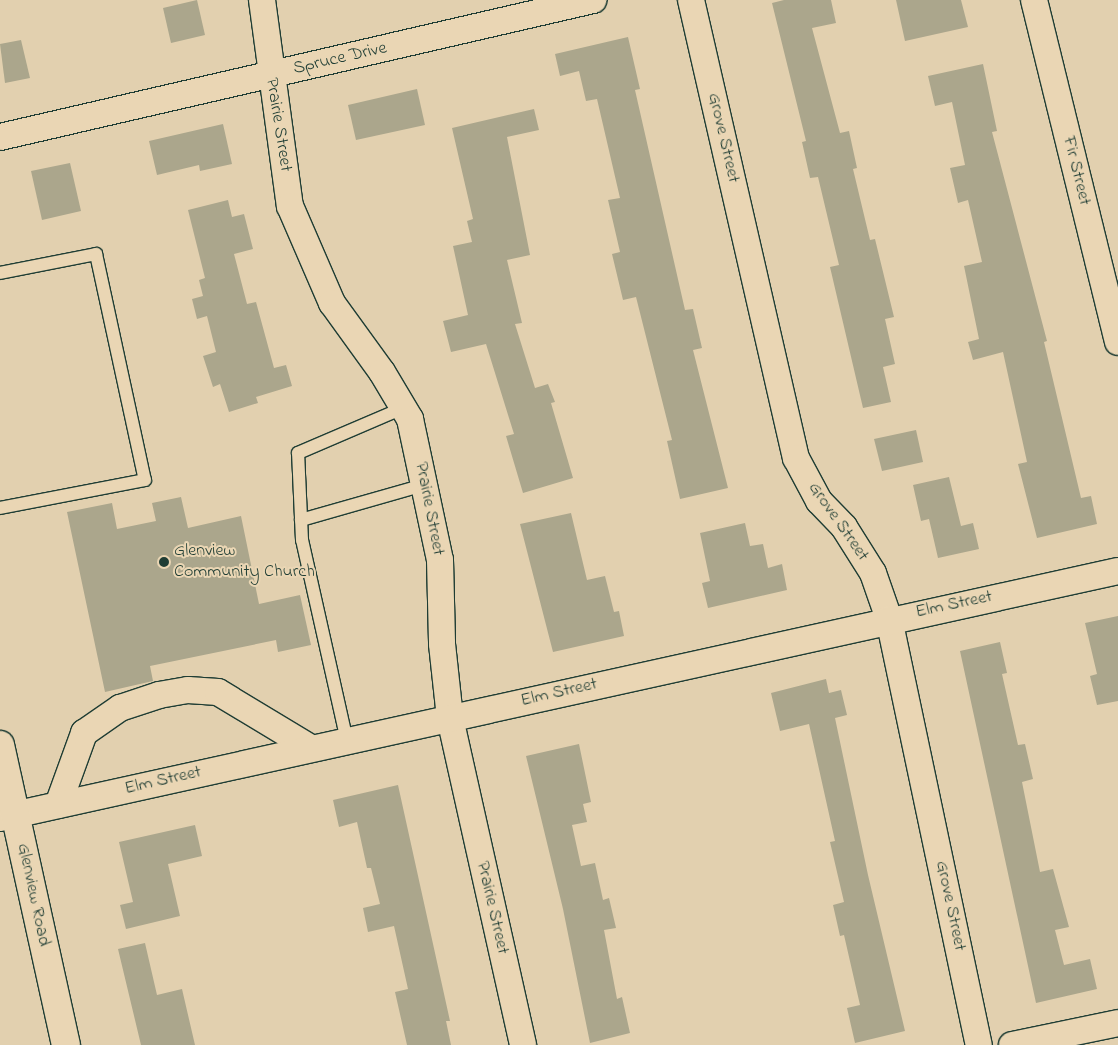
<!DOCTYPE html>
<style>
body{margin:0}
#map{position:relative;width:1118px;height:1045px;overflow:hidden;background:#e2d0af;font-family:"Indie Flower",sans-serif}
div>[style]{position:absolute}
.building>*{inset:0;background:#aba68c}
.roads{filter:drop-shadow(1px 0 #1f3d34) drop-shadow(-1px 0 #1f3d34) drop-shadow(0 1px #1f3d34) drop-shadow(0 -1px #1f3d34)}
.service>*{height:12px;margin:-6px;padding:0 6px;transform-origin:6px;border-radius:6px;background:#ead6b4}
.minor>*{height:26px;margin:-13px;padding:0 13px;transform-origin:13px;border-radius:13px;background:#ead6b4}
.secondary>*{height:28px;margin:-14px;padding:0 14px;transform-origin:14px;border-radius:14px;background:#ead6b4}
.dots>*{width:14px;height:14px;translate:-50% -50%;box-sizing:border-box;border:2px solid #ead6b4;border-radius:50%}
span{translate:-50% -50%;white-space:nowrap;text-align:center;line-height:1.15;-webkit-text-stroke:4px #ead6b4;paint-order:stroke}
.street-label{font-size:18px;color:#1f3d34}
.poi-label{font-size:18px;color:#1f3d34}
.left{translate:0 -50%;text-align:left}
</style>
<div id="map">
<div class="building">
<div style="clip-path:polygon(197px 0,205px 35px,171px 43px,163px 8px)"></div>
<div style="clip-path:polygon(784px 0,831px 0,836px 23px,812px 28px,840px 133px,849px 131px,857px 168px,853px 169px,870px 240px,875px 239px,894px 317px,885px 319px,895px 364px,883px 367px,891px 402px,863px 408px,830px 267px,839px 265px,818px 177px,810px 178px,802px 142px,806px 141px,772px 3px)"></div>
<div style="clip-path:polygon(896px 0,961px 0,968px 27px,905px 41px)"></div>
<div style="clip-path:polygon(628px 37px,640px 89px,635px 90px,685px 310px,693px 309px,702px 348px,693px 350px,728px 488px,680px 499px,667px 441px,672px 440px,636px 297px,623px 300px,612px 254px,620px 252px,608px 200px,620px 198px,597px 99px,586px 101px,579px 71px,560px 76px,555px 54px)"></div>
<div style="clip-path:polygon(21px 40px,30px 78px,5px 83px,0 44px)"></div>
<div style="clip-path:polygon(983px 64px,997px 131px,992px 132px,1047px 341px,1044px 342px,1081px 498px,1091px 496px,1097px 524px,1037px 538px,1018px 464px,1027px 462px,1003px 352px,973px 360px,968px 342px,979px 339px,964px 266px,982px 262px,968px 200px,958px 203px,950px 168px,965px 165px,952px 102px,935px 106px,928px 76px)"></div>
<div style="clip-path:polygon(417px 89px,425px 125px,356px 140px,348px 105px)"></div>
<div style="clip-path:polygon(534px 109px,539px 130px,507px 137px,530px 255px,507px 260px,522px 323px,515px 324px,535px 388px,548px 384px,555px 402px,551px 403px,573px 478px,523px 493px,506px 436px,514px 434px,486px 344px,451px 352px,443px 321px,468px 315px,453px 246px,472px 242px,467px 221px,473px 219px,452px 128px)"></div>
<div style="clip-path:polygon(223px 124px,232px 164px,200px 171px,199px 165px,157px 175px,149px 141px)"></div>
<div style="clip-path:polygon(70px 163px,81px 211px,42px 220px,31px 171px)"></div>
<div style="clip-path:polygon(228px 200px,232px 217px,244px 214px,253px 249px,234px 254px,247px 304px,256px 302px,274px 368px,286px 365px,292px 386px,256px 397px,258px 403px,229px 412px,220px 384px,213px 387px,203px 356px,216px 352px,207px 316px,197px 319px,192px 299px,203px 296px,199px 280px,205px 278px,188px 210px)"></div>
<div style="clip-path:polygon(916px 430px,923px 462px,882px 471px,874px 439px)"></div>
<div style="clip-path:polygon(949px 477px,961px 526px,973px 523px,979px 549px,938px 558px,929px 519px,921px 521px,913px 485px)"></div>
<div style="clip-path:polygon(181px 497px,188px 528px,241px 516px,259px 604px,300px 595px,311px 645px,278px 652px,276px 640px,150px 666px,153px 681px,105px 692px,67px 512px,112px 503px,117px 529px,156px 521px,152px 503px)"></div>
<div style="clip-path:polygon(571px 513px,587px 580px,605px 576px,614px 612px,619px 611px,624px 636px,553px 652px,520px 524px)"></div>
<div style="clip-path:polygon(745px 523px,750px 546px,763px 544px,768px 568px,782px 564px,787px 590px,708px 608px,702px 583px,710px 581px,700px 533px)"></div>
<div style="clip-path:polygon(1118px 616px,1118px 701px,1097px 705px,1090px 676px,1097px 674px,1085px 623px)"></div>
<div style="clip-path:polygon(1000px 642px,1007px 673px,1002px 674px,1018px 745px,1025px 744px,1033px 779px,1022px 782px,1040px 872px,1053px 869px,1069px 927px,1055px 930px,1064px 965px,1090px 959px,1097px 989px,1036px 1003px,960px 651px)"></div>
<div style="clip-path:polygon(826px 679px,829px 693px,841px 690px,847px 715px,835px 718px,868px 875px,905px 1031px,855px 1043px,847px 1008px,860px 1005px,844px 935px,840px 936px,833px 905px,844px 902px,830px 842px,835px 841px,809px 724px,780px 731px,771px 693px)"></div>
<div style="clip-path:polygon(579px 744px,591px 802px,583px 804px,587px 822px,572px 825px,581px 866px,595px 863px,603px 900px,609px 898px,616px 928px,604px 930px,617px 999px,622px 997px,630px 1033px,590px 1043px,563px 909px,526px 756px)"></div>
<div style="clip-path:polygon(398px 785px,450px 1021px,446px 1021px,451px 1045px,407px 1045px,395px 992px,408px 989px,394px 926px,368px 932px,363px 908px,380px 904px,371px 868px,367px 868px,357px 822px,339px 827px,333px 800px)"></div>
<div style="clip-path:polygon(195px 825px,202px 856px,168px 864px,180px 916px,126px 929px,120px 905px,133px 902px,119px 842px)"></div>
<div style="clip-path:polygon(145px 943px,157px 995px,182px 989px,195px 1045px,141px 1045px,118px 949px)"></div>
</div>
<div class="roads">
<div class="service">
<div style="left:0;top:273px;width:98px;rotate:-11.2deg"></div>
<div style="left:96px;top:254px;width:231px;rotate:77.8deg"></div>
<div style="left:145px;top:480px;width:148px;rotate:169.1deg"></div>
<div style="left:301px;top:520px;width:128px;rotate:-15.9deg"></div>
<div style="left:347px;top:741px;width:206px;rotate:-102.6deg"></div>
<div style="left:302px;top:540px;width:87px;rotate:-92.6deg"></div>
<div style="left:298px;top:453px;width:114px;rotate:-23.2deg"></div>
</div>
<div class="minor">
<div style="left:262px;top:0;width:208px;rotate:82.3deg"></div>
<div style="left:290px;top:206px;width:106px;rotate:66.6deg"></div>
<div style="left:332px;top:303px;width:85px;rotate:54.1deg"></div>
<div style="left:382px;top:372px;width:55px;rotate:59.2deg"></div>
<div style="left:410px;top:419px;width:144px;rotate:78deg"></div>
<div style="left:440px;top:560px;width:84px;rotate:88.6deg"></div>
<div style="left:442px;top:644px;width:74px;rotate:83.8deg"></div>
<div style="left:450px;top:718px;width:335px;rotate:77.4deg"></div>
<div style="left:691px;top:0;width:470px;rotate:77.1deg"></div>
<div style="left:796px;top:458px;width:49px;rotate:61.9deg"></div>
<div style="left:819px;top:501px;width:36px;rotate:46deg"></div>
<div style="left:844px;top:527px;width:54px;rotate:57.8deg"></div>
<div style="left:873px;top:573px;width:49px;rotate:70.8deg"></div>
<div style="left:889px;top:619px;width:435px;rotate:78.1deg"></div>
<div style="left:1034px;top:0;width:352px;rotate:76.2deg"></div>
<div style="left:0;top:137px;width:609px;rotate:-13.01deg"></div>
<div style="left:58px;top:805px;width:77px;rotate:-70.1deg"></div>
<div style="left:84px;top:733px;width:44px;rotate:-34.8deg"></div>
<div style="left:120px;top:708px;width:41px;rotate:-18.4deg"></div>
<div style="left:159px;top:695px;width:29px;rotate:-10deg"></div>
<div style="left:188px;top:690px;width:30px;rotate:4deg"></div>
<div style="left:218px;top:692px;width:109px;rotate:31.1deg"></div>
<div style="left:0;top:818px;width:1145px;rotate:-12.46deg"></div>
<div style="left:1012px;top:1045px;width:108px;rotate:-11.7deg"></div>
</div>
<div class="secondary">
<div style="left:0;top:745px;width:307px;rotate:77.6deg"></div>
</div>
</div>
<div class="dots">
<div style="left:164px;top:562px;background:#1f3d34"></div>
</div>
<div class="street-label">
<span style="left:340px;top:59px;rotate:-13deg">Spruce Drive</span>
<span style="left:278px;top:125px;rotate:81deg">Prairie Street</span>
<span style="left:723px;top:138px;rotate:77deg">Grove Street</span>
<span style="left:1076px;top:171px;rotate:76deg">Fir Street</span>
<span style="left:429px;top:509px;rotate:79deg">Prairie Street</span>
<span style="left:838px;top:522px;rotate:55deg">Grove Street</span>
<span style="left:954px;top:605px;rotate:-12deg">Elm Street</span>
<span style="left:559px;top:693px;rotate:-13deg">Elm Street</span>
<span style="left:163px;top:781px;rotate:-13deg">Elm Street</span>
<span style="left:33px;top:895px;rotate:78deg">Glenview Road</span>
<span style="left:950px;top:906px;rotate:78deg">Grove Street</span>
<span style="left:492px;top:908px;rotate:77deg">Prairie Street</span>
</div>
<div class="poi-label">
<span class="left" style="left:174px;top:562px">Glenview<br>Community Church</span>
</div>
</div>
